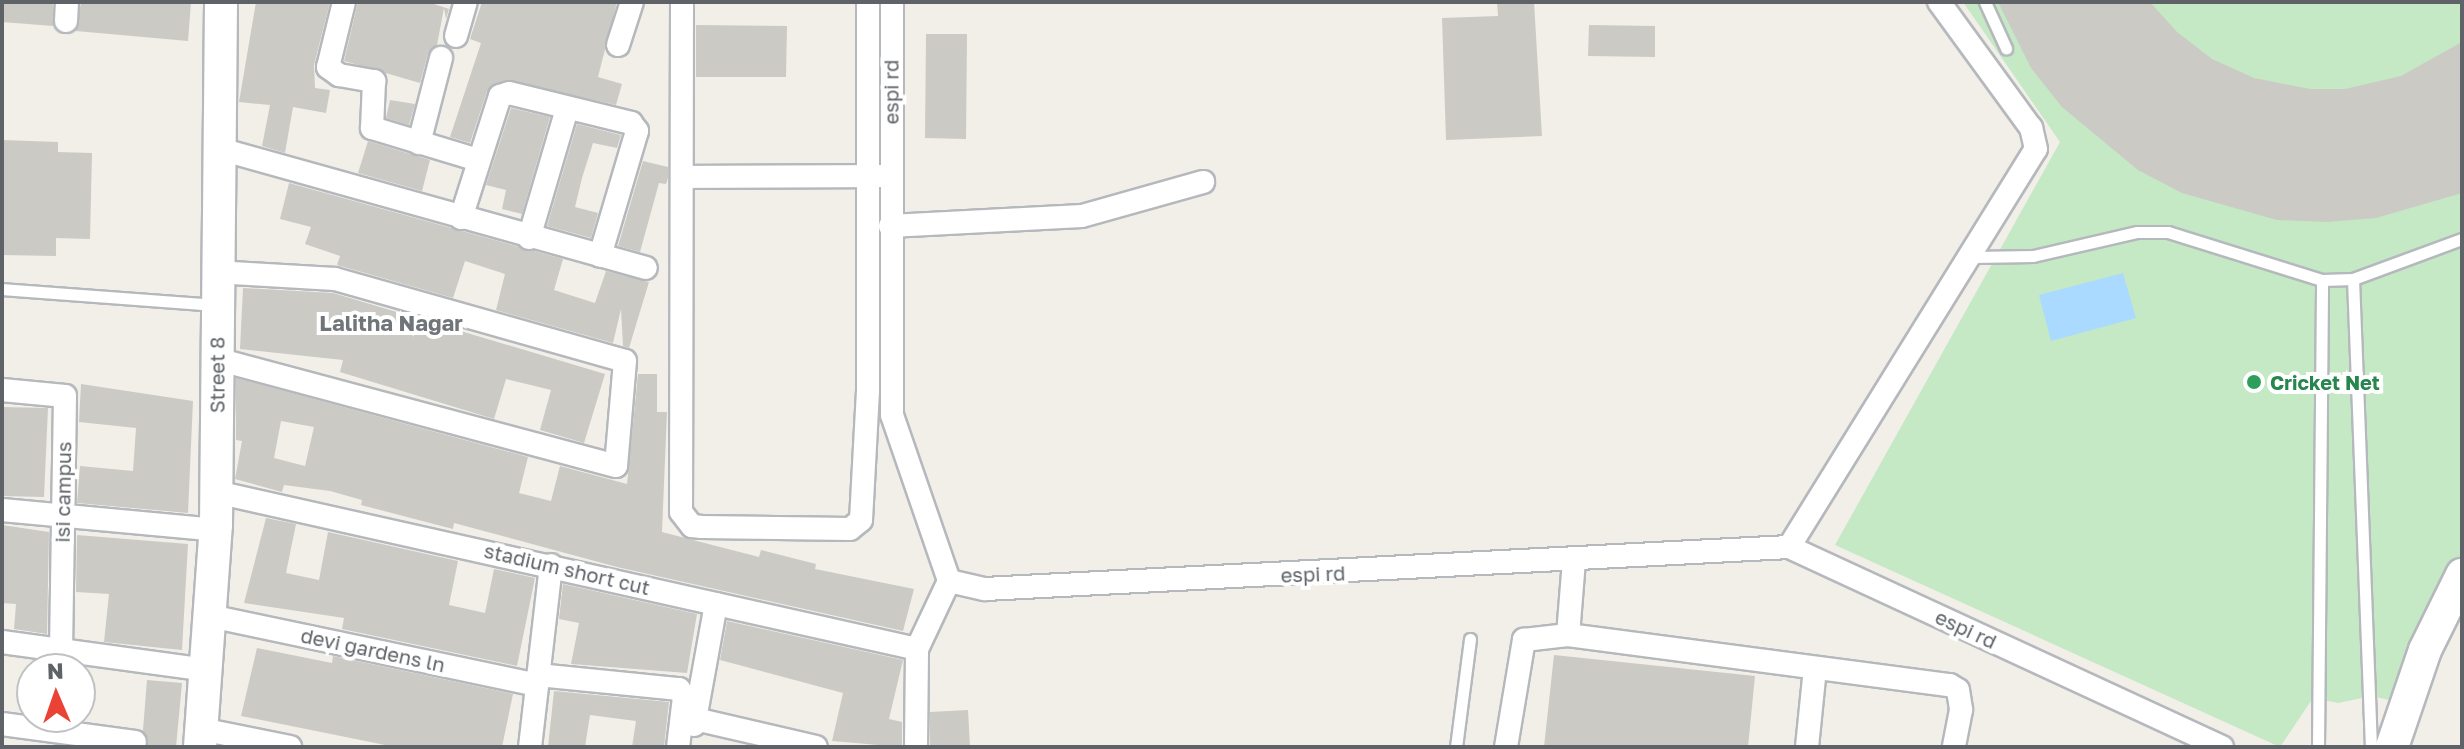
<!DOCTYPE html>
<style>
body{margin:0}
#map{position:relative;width:2464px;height:749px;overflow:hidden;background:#f1efe8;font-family:"Golos Text",sans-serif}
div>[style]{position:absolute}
.green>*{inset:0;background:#c5e8c5}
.water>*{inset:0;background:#aadaff}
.building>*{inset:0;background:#cccac5}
.roads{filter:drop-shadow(2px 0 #b5b8bc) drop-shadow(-2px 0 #b5b8bc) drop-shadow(0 2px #b5b8bc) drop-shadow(0 -2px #b5b8bc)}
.lane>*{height:11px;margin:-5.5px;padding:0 5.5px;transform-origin:5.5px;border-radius:5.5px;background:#fff}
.street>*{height:22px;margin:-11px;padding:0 11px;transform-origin:11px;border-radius:11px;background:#fff}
.secondary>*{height:32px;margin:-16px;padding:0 16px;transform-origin:16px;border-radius:16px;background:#fff}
.dots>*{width:22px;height:22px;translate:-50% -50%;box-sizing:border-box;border:4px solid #fff;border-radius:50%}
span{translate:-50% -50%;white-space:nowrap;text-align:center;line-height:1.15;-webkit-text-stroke:8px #fff;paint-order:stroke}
.street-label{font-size:20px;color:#5f6368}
.leisure-label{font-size:20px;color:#27864d;font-weight:700}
.left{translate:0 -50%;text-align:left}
.neighbourhood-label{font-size:22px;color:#70757a;font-weight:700}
.frame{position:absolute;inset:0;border:4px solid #5f6368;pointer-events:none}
.north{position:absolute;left:16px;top:653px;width:80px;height:80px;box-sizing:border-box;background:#fff;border:2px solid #bfc1c3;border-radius:50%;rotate:358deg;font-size:22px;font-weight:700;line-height:32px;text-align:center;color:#5f6368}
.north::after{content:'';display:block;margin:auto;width:28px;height:36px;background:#ea4335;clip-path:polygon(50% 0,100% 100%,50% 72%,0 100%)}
</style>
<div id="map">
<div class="green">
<div style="clip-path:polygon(1963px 2px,2462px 2px,2462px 578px,2402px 703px,2372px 696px,2338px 703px,2313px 698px,2280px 747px,1835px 545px,2060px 142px)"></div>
</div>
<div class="water">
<div style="clip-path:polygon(2123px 273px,2136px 318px,2051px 341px,2039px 295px)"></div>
</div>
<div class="building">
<div style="clip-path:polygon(2px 2px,53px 2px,53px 26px,2px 22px)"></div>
<div style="clip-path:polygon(81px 2px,191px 2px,188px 41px,76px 31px)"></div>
<div style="clip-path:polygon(256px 2px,330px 2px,314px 65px,315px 88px,330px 90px,326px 113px,293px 107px,285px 153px,262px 146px,270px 105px,239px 102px)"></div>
<div style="clip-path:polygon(358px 2px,428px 2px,449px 9px,446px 19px,444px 8px,437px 45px,428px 54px,420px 83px,344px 61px)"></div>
<div style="clip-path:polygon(482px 2px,617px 2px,598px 77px,622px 84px,616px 105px,505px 80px,487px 91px,470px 143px,450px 137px,481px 43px,470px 39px)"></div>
<div style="clip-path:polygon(1497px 2px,1534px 2px,1542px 136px,1446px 140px,1442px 18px,1498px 16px)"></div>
<div style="clip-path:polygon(1998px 2px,2150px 2px,2177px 32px,2212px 59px,2254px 78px,2310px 89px,2345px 89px,2401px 76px,2462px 42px,2462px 193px,2376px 218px,2327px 222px,2277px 220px,2182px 193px,2138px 170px,2062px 107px,2031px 68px)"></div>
<div style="clip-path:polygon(696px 25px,787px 26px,786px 77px,696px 77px)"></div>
<div style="clip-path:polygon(1589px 25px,1655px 26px,1655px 57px,1588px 56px)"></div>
<div style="clip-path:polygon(926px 34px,967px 34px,966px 139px,925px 138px)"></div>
<div style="clip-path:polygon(390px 100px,415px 104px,409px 125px,386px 118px)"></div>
<div style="clip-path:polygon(511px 108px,550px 117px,522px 214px,502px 209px,506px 190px,486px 185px)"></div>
<div style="clip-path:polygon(577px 124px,621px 135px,617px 148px,593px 143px,582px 178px,575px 207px,598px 213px,591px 238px,547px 226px)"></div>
<div style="clip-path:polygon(2px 140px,58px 142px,58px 152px,92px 153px,90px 239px,56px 238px,56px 256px,2px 255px)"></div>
<div style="clip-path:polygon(368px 141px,430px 160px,422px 191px,358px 173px)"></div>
<div style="clip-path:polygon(643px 161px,668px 167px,668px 178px,666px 184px,659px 183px,640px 252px,618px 246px)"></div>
<div style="clip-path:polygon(289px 183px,563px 259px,554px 290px,595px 303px,606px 271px,649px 282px,629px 348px,623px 346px,621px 309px,613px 343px,496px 310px,505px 274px,465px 261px,453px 298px,337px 265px,340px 256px,305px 244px,311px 227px,280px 219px)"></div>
<div style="clip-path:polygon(243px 288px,333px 293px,605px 374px,584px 443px,540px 430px,551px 390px,506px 379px,494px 419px,340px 372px,343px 360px,240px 349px)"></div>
<div style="clip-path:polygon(evenodd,638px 374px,657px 374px,657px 412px,667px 412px,662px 532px,759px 557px,761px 550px,816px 564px,815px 569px,914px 589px,903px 631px,617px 567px,454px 523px,453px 529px,361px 505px,362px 500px,330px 491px,284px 485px,282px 492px,235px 479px,242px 441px,236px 440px,236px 378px,528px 457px,519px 493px,551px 501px,560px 466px,627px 484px,638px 374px,281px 421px,314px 427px,305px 466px,274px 458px,281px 421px)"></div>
<div style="clip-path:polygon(81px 384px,193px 401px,188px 513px,77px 503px,80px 466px,133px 471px,136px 428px,79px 422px)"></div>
<div style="clip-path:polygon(3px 407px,48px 408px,44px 497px,2px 496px)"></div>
<div style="clip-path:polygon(266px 518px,296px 524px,286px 573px,319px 580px,328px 532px,458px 561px,449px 605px,485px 613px,494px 569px,535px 578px,517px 666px,342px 629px,344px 618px,244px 603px)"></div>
<div style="clip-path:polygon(2px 525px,49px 532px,47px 634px,14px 629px,16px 604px,2px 603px)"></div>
<div style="clip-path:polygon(77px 535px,188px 544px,182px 650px,104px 642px,109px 594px,76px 592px)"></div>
<div style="clip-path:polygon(563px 584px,697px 614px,687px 673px,571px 664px,579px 623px,559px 619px)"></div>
<div style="clip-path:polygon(727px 621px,903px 660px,889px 719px,902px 722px,902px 747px,832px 741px,843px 693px,720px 660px)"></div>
<div style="clip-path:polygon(257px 648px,332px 663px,333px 656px,513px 694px,502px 747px,395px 747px,241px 716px)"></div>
<div style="clip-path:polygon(1554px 655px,1755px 676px,1748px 747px,1544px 747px)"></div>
<div style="clip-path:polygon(147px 680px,182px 683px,176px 747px,148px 747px,143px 730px)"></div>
<div style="clip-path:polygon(554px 691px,669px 702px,664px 747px,632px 747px,636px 721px,590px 715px,585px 747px,548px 747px)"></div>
<div style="clip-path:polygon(968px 710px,970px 747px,930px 747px,930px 712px)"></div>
</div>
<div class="roads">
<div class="lane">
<div style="left:1985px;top:2px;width:51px;rotate:65.5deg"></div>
<div style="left:1973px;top:257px;width:60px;rotate:-1deg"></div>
<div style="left:2033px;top:256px;width:107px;rotate:-13deg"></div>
<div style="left:2137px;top:232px;width:31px"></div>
<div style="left:2168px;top:232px;width:161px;rotate:17.3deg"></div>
<div style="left:2322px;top:280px;width:31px;rotate:-2deg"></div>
<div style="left:2353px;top:279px;width:116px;rotate:-20.2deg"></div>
<div style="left:2353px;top:279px;width:468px;rotate:87.8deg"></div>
<div style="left:2px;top:289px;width:216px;rotate:4.3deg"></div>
<div style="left:1456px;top:747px;width:109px;rotate:-82.6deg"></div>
<div style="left:2318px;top:747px;width:467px;rotate:-89.5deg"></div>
</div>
<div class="street">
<div style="left:344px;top:2px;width:67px;rotate:103.8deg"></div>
<div style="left:328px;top:67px;width:14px;rotate:36deg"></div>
<div style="left:339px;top:75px;width:36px;rotate:10deg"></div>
<div style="left:374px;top:81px;width:47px;rotate:92.4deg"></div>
<div style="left:372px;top:128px;width:111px;rotate:16.8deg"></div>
<div style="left:682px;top:2px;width:510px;rotate:90.11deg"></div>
<div style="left:681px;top:512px;width:18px;rotate:52deg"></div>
<div style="left:692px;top:526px;width:10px;rotate:6deg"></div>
<div style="left:702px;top:527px;width:148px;rotate:0.8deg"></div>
<div style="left:850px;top:529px;width:14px;rotate:-39deg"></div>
<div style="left:861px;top:520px;width:129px;rotate:-86.9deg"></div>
<div style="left:868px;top:391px;width:389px;rotate:-90deg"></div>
<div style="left:892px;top:2px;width:413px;rotate:90deg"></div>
<div style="left:892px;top:415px;width:176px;rotate:71deg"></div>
<div style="left:949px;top:581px;width:37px;rotate:13deg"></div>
<div style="left:985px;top:589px;width:805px;rotate:-2.99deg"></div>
<div style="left:1789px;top:547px;width:477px;rotate:24.8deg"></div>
<div style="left:66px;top:21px;width:19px;rotate:-87deg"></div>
<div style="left:456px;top:36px;width:35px;rotate:-74deg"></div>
<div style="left:618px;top:45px;width:45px;rotate:-72deg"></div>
<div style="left:419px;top:143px;width:88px;rotate:-75.5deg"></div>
<div style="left:220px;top:149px;width:442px;rotate:15.6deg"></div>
<div style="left:682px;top:177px;width:200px;rotate:-0.3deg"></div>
<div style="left:461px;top:218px;width:128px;rotate:-72.3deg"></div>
<div style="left:500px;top:96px;width:9px;rotate:-18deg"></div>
<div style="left:509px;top:93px;width:126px;rotate:13.8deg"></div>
<div style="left:631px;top:123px;width:10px;rotate:53deg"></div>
<div style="left:637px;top:131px;width:130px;rotate:106.5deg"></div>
<div style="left:890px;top:226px;width:192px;rotate:-3deg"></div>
<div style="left:1082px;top:216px;width:126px;rotate:-15.7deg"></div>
<div style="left:529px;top:238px;width:134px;rotate:-73.6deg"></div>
<div style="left:215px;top:272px;width:120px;rotate:3.3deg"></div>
<div style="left:335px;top:279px;width:301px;rotate:15.8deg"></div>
<div style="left:625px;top:361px;width:105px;rotate:94.9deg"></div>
<div style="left:616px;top:466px;width:412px;rotate:-165deg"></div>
<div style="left:2px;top:390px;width:63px;rotate:5.4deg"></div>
<div style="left:65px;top:396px;width:254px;rotate:90.9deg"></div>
<div style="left:216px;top:492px;width:718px;rotate:12.62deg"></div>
<div style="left:2px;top:510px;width:215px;rotate:5.3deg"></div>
<div style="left:1789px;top:547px;width:468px;rotate:-58.2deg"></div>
<div style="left:2036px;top:149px;width:22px;rotate:-103deg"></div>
<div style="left:2031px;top:128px;width:156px;rotate:-126.1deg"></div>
<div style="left:210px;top:616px;width:334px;rotate:11.9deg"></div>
<div style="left:1568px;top:635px;width:75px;rotate:-85.4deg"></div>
<div style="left:2px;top:642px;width:206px;rotate:7.8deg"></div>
<div style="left:538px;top:675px;width:142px;rotate:5.7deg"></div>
<div style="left:679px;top:689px;width:9px;rotate:58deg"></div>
<div style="left:684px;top:697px;width:50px;rotate:96.8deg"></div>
<div style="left:695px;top:719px;width:124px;rotate:13deg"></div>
<div style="left:2px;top:724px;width:134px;rotate:7.7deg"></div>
<div style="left:694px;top:725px;width:123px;rotate:-79.7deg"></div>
<div style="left:201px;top:729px;width:91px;rotate:11.4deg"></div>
<div style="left:530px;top:747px;width:183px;rotate:-83.4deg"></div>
<div style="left:916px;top:747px;width:98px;rotate:-89.4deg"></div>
<div style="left:917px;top:649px;width:75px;rotate:-64.8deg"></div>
<div style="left:1506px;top:747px;width:109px;rotate:-80.5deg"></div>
<div style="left:1524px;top:640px;width:44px;rotate:-6.5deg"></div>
<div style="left:1568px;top:635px;width:385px;rotate:7.5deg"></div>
<div style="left:1950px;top:685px;width:9px;rotate:32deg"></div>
<div style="left:1958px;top:690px;width:20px;rotate:81deg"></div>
<div style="left:1961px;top:710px;width:38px;rotate:101deg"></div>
<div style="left:1807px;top:747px;width:79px;rotate:-84.2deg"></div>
</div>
<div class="secondary">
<div style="left:200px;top:747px;width:223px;rotate:-85.9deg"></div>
<div style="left:216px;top:525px;width:523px;rotate:-89.45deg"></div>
<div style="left:2392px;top:747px;width:102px;rotate:-71.2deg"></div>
<div style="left:2425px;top:650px;width:84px;rotate:-63.7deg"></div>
</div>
</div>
<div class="dots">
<div style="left:2254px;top:382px;background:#2e9e5b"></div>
</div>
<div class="street-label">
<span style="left:891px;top:92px;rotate:-90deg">espi rd</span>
<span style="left:217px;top:375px;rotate:-90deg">Street 8</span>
<span style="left:63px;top:492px;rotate:-89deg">isi campus</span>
<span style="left:567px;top:569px;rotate:13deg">stadium short cut</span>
<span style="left:1313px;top:574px;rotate:-2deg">espi rd</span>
<span style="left:1966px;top:629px;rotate:25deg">espi rd</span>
<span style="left:373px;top:650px;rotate:12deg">devi gardens ln</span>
</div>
<div class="leisure-label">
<span class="left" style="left:2270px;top:382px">Cricket Net</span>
</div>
<div class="neighbourhood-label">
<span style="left:391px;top:323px">Lalitha Nagar</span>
</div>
<div class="frame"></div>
<div class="north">N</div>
</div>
